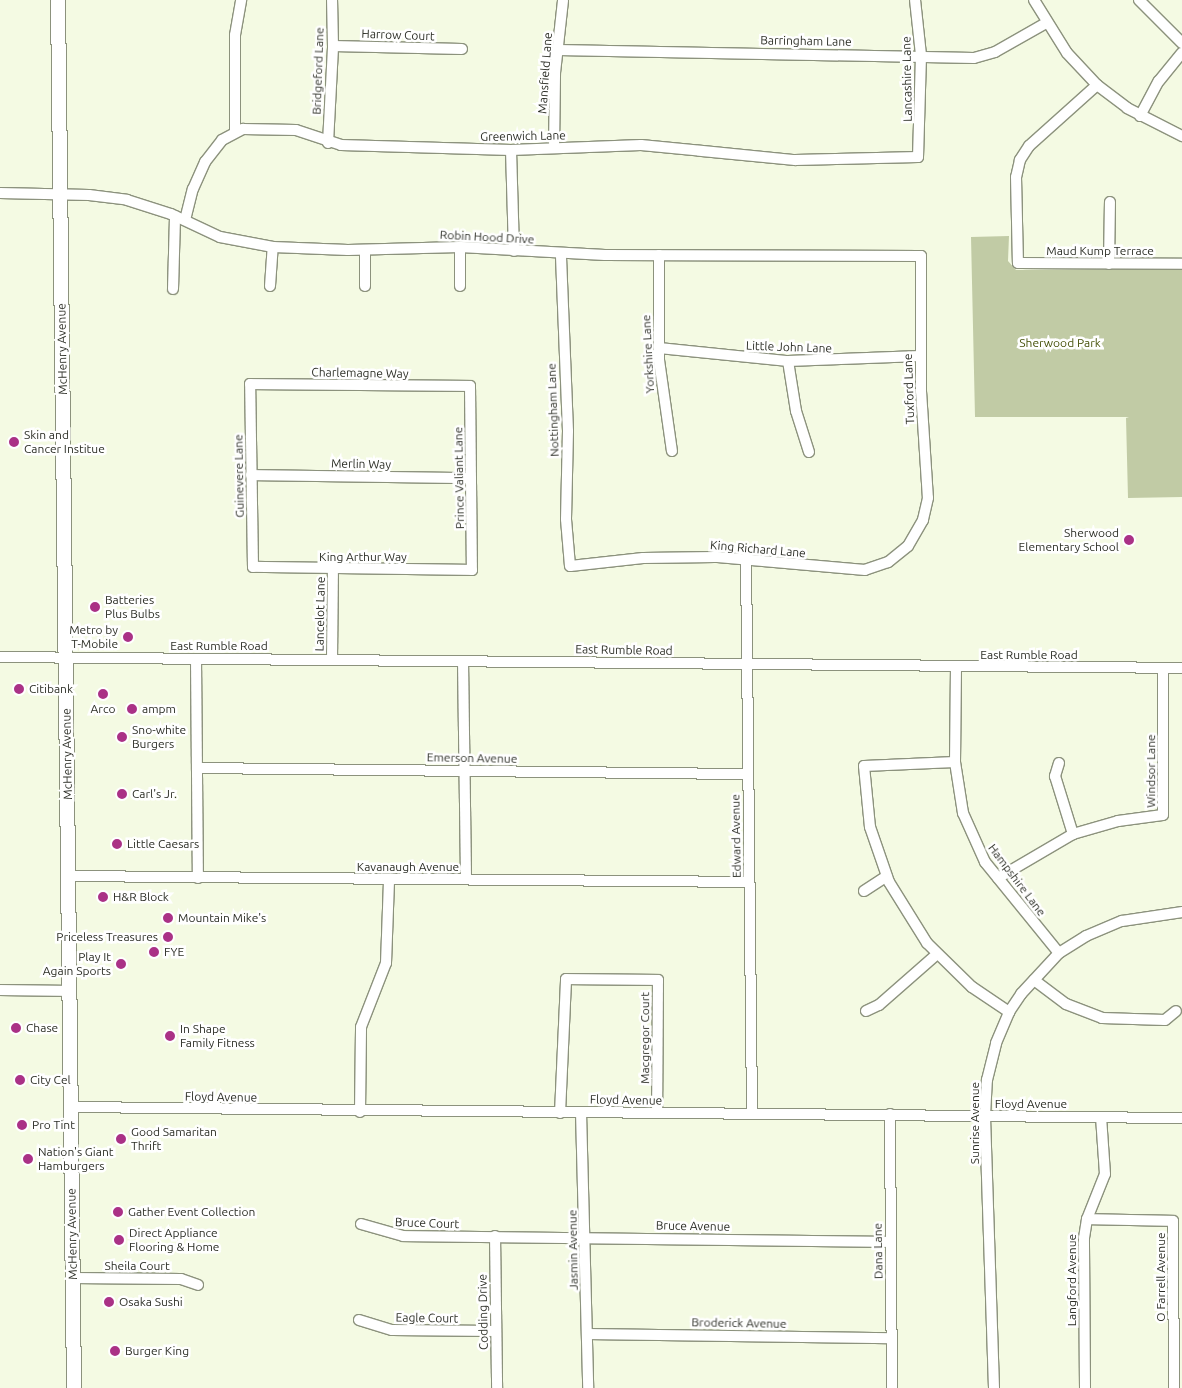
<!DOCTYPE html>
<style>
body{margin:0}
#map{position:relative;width:1182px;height:1388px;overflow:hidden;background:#f4fae3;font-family:Ubuntu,sans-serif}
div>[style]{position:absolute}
.green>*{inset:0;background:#c1cba5}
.roads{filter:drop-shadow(1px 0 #8c927d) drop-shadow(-1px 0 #8c927d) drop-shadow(0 1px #8c927d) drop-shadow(0 -1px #8c927d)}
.minor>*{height:10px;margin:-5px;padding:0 5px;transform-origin:5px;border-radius:5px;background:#fff}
.major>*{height:14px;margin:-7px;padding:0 7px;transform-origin:7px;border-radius:7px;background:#fff}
.dots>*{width:14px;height:14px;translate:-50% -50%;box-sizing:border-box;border:2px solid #fff;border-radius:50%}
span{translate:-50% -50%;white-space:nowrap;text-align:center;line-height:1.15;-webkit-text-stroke:5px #fff;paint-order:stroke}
.street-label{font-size:12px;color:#2d2f27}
.park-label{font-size:12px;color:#47520b}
.poi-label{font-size:12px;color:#2d2f27}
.left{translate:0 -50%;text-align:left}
.right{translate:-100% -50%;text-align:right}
</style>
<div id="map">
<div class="green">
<div style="clip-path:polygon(1009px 236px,1008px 261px,1016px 270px,1182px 269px,1182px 497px,1128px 498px,1126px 418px,1129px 417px,975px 417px,971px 237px)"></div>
</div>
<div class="roads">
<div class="minor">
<div style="left:1034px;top:0;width:62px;rotate:58.1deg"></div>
<div style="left:1067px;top:53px;width:44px;rotate:46.8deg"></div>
<div style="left:1097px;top:85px;width:38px;rotate:37deg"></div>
<div style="left:1127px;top:108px;width:62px;rotate:27deg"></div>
<div style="left:1139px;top:0;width:61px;rotate:45deg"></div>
<div style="left:333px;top:46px;width:129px;rotate:1.3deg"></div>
<div style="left:558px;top:50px;width:416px;rotate:1.1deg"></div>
<div style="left:974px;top:58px;width:22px;rotate:-16deg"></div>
<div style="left:995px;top:52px;width:59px;rotate:-29.6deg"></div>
<div style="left:1097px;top:85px;width:91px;rotate:138.1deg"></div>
<div style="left:1029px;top:146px;width:17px;rotate:123deg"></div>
<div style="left:1020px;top:160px;width:17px;rotate:103deg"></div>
<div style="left:1016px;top:177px;width:86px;rotate:88.7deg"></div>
<div style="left:1018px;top:263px;width:164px;rotate:0.3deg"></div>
<div style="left:1140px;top:116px;width:40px;rotate:-62deg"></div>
<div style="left:1159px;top:81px;width:36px;rotate:-51deg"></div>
<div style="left:235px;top:131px;width:96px;rotate:-90deg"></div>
<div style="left:235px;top:35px;width:36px;rotate:-80deg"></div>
<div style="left:328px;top:143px;width:97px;rotate:-87deg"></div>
<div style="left:333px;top:46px;width:46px;rotate:-91.2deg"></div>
<div style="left:554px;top:148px;width:75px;rotate:-89.2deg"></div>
<div style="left:555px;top:73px;width:73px;rotate:-83.7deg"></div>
<div style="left:511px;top:150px;width:101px;rotate:88.3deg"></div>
<div style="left:0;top:193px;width:89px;rotate:1.3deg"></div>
<div style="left:89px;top:195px;width:38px;rotate:7deg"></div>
<div style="left:127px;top:200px;width:46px;rotate:17.7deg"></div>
<div style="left:171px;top:214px;width:54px;rotate:25.1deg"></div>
<div style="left:220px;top:237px;width:54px;rotate:10.7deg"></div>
<div style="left:273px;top:247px;width:75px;rotate:2.3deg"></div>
<div style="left:348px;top:250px;width:112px;rotate:-1.5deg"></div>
<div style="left:460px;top:247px;width:145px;rotate:3.2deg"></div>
<div style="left:605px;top:255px;width:316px;rotate:0.2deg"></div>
<div style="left:921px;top:256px;width:135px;rotate:90deg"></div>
<div style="left:921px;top:391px;width:107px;rotate:86.3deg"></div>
<div style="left:928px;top:498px;width:23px;rotate:103deg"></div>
<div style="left:923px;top:520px;width:30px;rotate:120deg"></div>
<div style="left:908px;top:546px;width:26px;rotate:141deg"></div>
<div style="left:888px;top:562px;width:24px;rotate:161deg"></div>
<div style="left:865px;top:570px;width:151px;rotate:-175deg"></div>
<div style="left:715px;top:557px;width:72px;rotate:179.2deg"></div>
<div style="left:643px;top:558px;width:73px;rotate:173.7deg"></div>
<div style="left:570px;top:566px;width:47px;rotate:-94.9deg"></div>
<div style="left:566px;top:519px;width:88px;rotate:-88.7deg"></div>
<div style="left:568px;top:431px;width:178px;rotate:-92.3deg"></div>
<div style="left:185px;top:220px;width:32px;rotate:-76deg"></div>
<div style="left:193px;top:189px;width:30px;rotate:-66deg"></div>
<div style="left:205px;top:162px;width:28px;rotate:-52deg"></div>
<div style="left:222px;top:140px;width:24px;rotate:-28deg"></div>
<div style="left:243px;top:129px;width:53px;rotate:1.1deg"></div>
<div style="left:296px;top:130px;width:47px;rotate:18.4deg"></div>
<div style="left:341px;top:145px;width:170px;rotate:1.7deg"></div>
<div style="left:511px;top:150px;width:130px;rotate:-2.2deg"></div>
<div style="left:641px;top:145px;width:155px;rotate:5.6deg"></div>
<div style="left:795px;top:160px;width:123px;rotate:-1.4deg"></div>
<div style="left:918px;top:157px;width:102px;rotate:-88.3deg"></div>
<div style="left:921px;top:55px;width:55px;rotate:-96.2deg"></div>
<div style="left:460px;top:247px;width:39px;rotate:90deg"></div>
<div style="left:365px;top:250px;width:36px;rotate:90deg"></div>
<div style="left:659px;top:255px;width:105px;rotate:90deg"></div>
<div style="left:659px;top:360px;width:92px;rotate:81.9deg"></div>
<div style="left:1109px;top:264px;width:62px;rotate:-89.1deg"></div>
<div style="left:270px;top:286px;width:39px;rotate:-86deg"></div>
<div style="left:173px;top:289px;width:73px;rotate:-88.4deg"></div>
<div style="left:659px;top:348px;width:130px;rotate:5.8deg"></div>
<div style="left:788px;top:361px;width:132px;rotate:-2.2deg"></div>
<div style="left:788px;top:361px;width:51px;rotate:80.9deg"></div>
<div style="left:796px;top:411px;width:43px;rotate:72.4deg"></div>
<div style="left:250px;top:384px;width:220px;rotate:0.5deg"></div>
<div style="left:470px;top:386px;width:184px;rotate:89.4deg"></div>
<div style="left:472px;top:570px;width:219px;rotate:-179.2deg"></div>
<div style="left:253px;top:567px;width:183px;rotate:-90.9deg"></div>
<div style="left:251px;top:475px;width:220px;rotate:0.8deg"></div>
<div style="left:746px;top:558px;width:555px;rotate:89.38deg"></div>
<div style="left:0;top:657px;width:1182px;rotate:0.53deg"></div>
<div style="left:196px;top:659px;width:219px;rotate:89.5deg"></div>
<div style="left:332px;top:659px;width:90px;rotate:-89.4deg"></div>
<div style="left:463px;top:661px;width:218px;rotate:89.2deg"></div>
<div style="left:956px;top:667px;width:95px;rotate:90.6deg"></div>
<div style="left:955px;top:762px;width:52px;rotate:81.1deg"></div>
<div style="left:963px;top:813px;width:54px;rotate:65.8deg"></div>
<div style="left:985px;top:862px;width:117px;rotate:50.9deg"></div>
<div style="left:955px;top:762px;width:91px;rotate:177.5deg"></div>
<div style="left:864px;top:766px;width:61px;rotate:84.4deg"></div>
<div style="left:870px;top:827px;width:58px;rotate:70.9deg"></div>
<div style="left:889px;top:882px;width:72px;rotate:58.1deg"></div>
<div style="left:927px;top:943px;width:63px;rotate:44.4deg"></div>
<div style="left:972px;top:987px;width:45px;rotate:34deg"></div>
<div style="left:1059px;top:763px;width:14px;rotate:107deg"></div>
<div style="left:1055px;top:776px;width:61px;rotate:72.8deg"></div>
<div style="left:197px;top:768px;width:550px;rotate:0.63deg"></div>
<div style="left:67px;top:876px;width:682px;rotate:0.5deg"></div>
<div style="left:998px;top:878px;width:87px;rotate:-30.4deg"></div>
<div style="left:1073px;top:834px;width:47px;rotate:-16.1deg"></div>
<div style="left:1118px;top:821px;width:45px;rotate:-7.6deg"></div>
<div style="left:1163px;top:815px;width:147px;rotate:-90deg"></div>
<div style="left:864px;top:891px;width:27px;rotate:-33deg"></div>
<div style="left:1034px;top:980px;width:40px;rotate:37deg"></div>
<div style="left:1066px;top:1004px;width:39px;rotate:21deg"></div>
<div style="left:1102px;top:1018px;width:63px;rotate:1.8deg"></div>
<div style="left:1165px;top:1020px;width:14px;rotate:-39deg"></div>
<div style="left:0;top:990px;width:69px;rotate:0.8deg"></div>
<div style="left:866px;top:1011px;width:14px;rotate:-25deg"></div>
<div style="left:879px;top:1005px;width:77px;rotate:-41.3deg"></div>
<div style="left:70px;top:1107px;width:1112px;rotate:0.57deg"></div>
<div style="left:360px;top:1112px;width:85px;rotate:-89.3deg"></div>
<div style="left:361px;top:1027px;width:69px;rotate:-68.7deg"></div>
<div style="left:386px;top:963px;width:83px;rotate:-87.9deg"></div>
<div style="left:581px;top:1112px;width:276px;rotate:88.5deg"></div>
<div style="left:560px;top:1113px;width:134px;rotate:-87.4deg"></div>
<div style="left:566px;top:979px;width:92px;rotate:0.6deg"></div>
<div style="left:658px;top:980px;width:133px;rotate:90.4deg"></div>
<div style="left:890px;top:1114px;width:274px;rotate:89.6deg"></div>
<div style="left:1087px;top:1219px;width:86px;rotate:1.3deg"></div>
<div style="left:1173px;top:1221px;width:167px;rotate:89.7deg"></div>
<div style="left:361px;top:1224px;width:44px;rotate:15.9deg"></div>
<div style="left:403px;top:1236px;width:487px;rotate:0.7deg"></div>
<div style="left:495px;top:1236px;width:152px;rotate:89.2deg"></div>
<div style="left:73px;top:1278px;width:108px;rotate:0.5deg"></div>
<div style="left:181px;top:1279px;width:18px;rotate:19deg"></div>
<div style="left:359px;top:1320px;width:34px;rotate:17deg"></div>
<div style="left:392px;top:1330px;width:104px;rotate:0.6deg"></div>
<div style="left:587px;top:1334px;width:305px;rotate:0.8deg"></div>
<div style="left:994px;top:1388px;width:272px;rotate:-91.9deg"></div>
<div style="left:985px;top:1116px;width:36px;rotate:-87deg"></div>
<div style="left:987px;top:1080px;width:38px;rotate:-76deg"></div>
<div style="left:996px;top:1043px;width:34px;rotate:-67deg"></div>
<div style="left:1009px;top:1012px;width:22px;rotate:-56deg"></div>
<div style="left:1021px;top:994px;width:56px;rotate:-47.2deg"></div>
<div style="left:1059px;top:953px;width:32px;rotate:-32deg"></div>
<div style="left:1086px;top:936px;width:39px;rotate:-23deg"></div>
<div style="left:1122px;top:921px;width:61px;rotate:-8.5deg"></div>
<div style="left:1085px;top:1388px;width:150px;rotate:-90.4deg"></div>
<div style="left:1084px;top:1238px;width:19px;rotate:-81deg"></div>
<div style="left:1087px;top:1219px;width:48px;rotate:-68.2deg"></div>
<div style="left:1105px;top:1174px;width:57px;rotate:-94deg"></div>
</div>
<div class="major">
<div style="left:58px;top:0;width:1388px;rotate:89.34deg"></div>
</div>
</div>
<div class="dots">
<div style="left:14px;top:442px;background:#aa3186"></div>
<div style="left:1129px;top:540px;background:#aa3186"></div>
<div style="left:95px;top:607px;background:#aa3186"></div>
<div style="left:128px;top:637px;background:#aa3186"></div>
<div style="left:19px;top:689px;background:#aa3186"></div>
<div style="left:103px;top:694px;background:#aa3186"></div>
<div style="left:132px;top:709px;background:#aa3186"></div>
<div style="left:122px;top:737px;background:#aa3186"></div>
<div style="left:122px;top:794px;background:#aa3186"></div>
<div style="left:117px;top:844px;background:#aa3186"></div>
<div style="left:103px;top:897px;background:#aa3186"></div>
<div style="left:168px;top:918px;background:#aa3186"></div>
<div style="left:168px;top:937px;background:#aa3186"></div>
<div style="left:154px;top:952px;background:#aa3186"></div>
<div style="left:121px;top:964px;background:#aa3186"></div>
<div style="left:16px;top:1028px;background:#aa3186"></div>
<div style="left:170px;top:1036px;background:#aa3186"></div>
<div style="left:20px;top:1080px;background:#aa3186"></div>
<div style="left:22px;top:1125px;background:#aa3186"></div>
<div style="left:121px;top:1139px;background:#aa3186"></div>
<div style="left:28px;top:1159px;background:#aa3186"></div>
<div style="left:118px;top:1212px;background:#aa3186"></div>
<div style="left:119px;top:1240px;background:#aa3186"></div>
<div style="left:109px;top:1302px;background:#aa3186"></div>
<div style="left:115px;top:1351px;background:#aa3186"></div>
</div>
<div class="street-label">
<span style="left:398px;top:35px;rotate:2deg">Harrow Court</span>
<span style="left:806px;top:41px;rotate:1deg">Barringham Lane</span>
<span style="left:318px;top:71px;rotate:-88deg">Bridgeford Lane</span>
<span style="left:545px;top:73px;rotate:-86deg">Mansfield Lane</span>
<span style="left:907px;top:79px;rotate:-91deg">Lancashire Lane</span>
<span style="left:523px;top:136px;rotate:-1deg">Greenwich Lane</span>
<span style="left:487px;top:237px;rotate:3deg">Robin Hood Drive</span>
<span style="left:1100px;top:251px">Maud Kump Terrace</span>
<span style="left:789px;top:347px;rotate:2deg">Little John Lane</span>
<span style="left:62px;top:349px;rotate:-91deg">McHenry Avenue</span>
<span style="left:648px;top:354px;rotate:-93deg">Yorkshire Lane</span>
<span style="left:360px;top:373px;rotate:1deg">Charlemagne Way</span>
<span style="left:909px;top:389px;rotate:-92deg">Tuxford Lane</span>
<span style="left:553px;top:410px;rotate:-92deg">Nottingham Lane</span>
<span style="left:361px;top:464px;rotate:1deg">Merlin Way</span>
<span style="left:239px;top:476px;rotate:-91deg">Guinevere Lane</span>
<span style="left:459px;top:478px;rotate:-91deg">Prince Valiant Lane</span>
<span style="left:758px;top:549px;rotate:5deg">King Richard Lane</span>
<span style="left:363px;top:557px">King Arthur Way</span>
<span style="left:320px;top:614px;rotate:-89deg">Lancelot Lane</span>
<span style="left:219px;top:646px">East Rumble Road</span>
<span style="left:624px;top:650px;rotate:1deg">East Rumble Road</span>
<span style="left:1029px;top:655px">East Rumble Road</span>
<span style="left:67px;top:754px;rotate:-91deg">McHenry Avenue</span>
<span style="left:472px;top:758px;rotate:1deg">Emerson Avenue</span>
<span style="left:1151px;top:771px;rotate:-90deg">Windsor Lane</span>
<span style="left:736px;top:836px;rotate:-91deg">Edward Avenue</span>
<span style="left:408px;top:867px">Kavanaugh Avenue</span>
<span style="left:1017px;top:880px;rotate:53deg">Hampshire Lane</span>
<span style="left:645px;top:1038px;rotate:-90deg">Macgregor Court</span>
<span style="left:221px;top:1097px;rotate:1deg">Floyd Avenue</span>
<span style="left:626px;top:1100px;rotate:1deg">Floyd Avenue</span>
<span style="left:1031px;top:1104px">Floyd Avenue</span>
<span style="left:975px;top:1123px;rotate:-90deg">Sunrise Avenue</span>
<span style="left:427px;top:1223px;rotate:2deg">Bruce Court</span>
<span style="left:693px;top:1226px;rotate:1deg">Bruce Avenue</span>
<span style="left:72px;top:1234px;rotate:-91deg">McHenry Avenue</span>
<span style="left:573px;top:1250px;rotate:-91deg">Jasmin Avenue</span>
<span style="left:878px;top:1251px;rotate:-91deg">Dana Lane</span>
<span style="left:137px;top:1266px">Sheila Court</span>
<span style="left:1161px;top:1277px;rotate:-90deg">O Farrell Avenue</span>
<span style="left:1072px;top:1280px;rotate:-90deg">Langford Avenue</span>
<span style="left:483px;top:1312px;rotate:-91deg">Codding Drive</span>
<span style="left:427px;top:1318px;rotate:1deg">Eagle Court</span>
<span style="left:739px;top:1323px;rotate:1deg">Broderick Avenue</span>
</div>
<div class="park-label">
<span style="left:1060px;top:343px">Sherwood Park</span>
</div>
<div class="poi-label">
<span class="left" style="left:24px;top:442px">Skin and<br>Cancer Institue</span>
<span class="right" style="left:1119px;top:540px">Sherwood<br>Elementary School</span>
<span class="left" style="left:105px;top:607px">Batteries<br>Plus Bulbs</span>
<span class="right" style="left:118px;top:637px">Metro by<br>T-Mobile</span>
<span class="left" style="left:29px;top:689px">Citibank</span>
<span style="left:103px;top:709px">Arco</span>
<span class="left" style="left:142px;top:709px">ampm</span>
<span class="left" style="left:132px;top:737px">Sno-white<br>Burgers</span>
<span class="left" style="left:132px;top:794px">Carl's Jr.</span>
<span class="left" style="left:127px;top:844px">Little Caesars</span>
<span class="left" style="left:113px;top:897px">H&amp;R Block</span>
<span class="left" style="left:178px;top:918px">Mountain Mike's</span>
<span class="right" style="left:158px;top:937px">Priceless Treasures</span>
<span class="left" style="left:164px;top:952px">FYE</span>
<span class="right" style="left:111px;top:964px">Play It<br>Again Sports</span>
<span class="left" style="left:26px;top:1028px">Chase</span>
<span class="left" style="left:180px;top:1036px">In Shape<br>Family Fitness</span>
<span class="left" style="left:30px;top:1080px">City Cel</span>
<span class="left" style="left:32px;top:1125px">Pro Tint</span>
<span class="left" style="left:131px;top:1139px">Good Samaritan<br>Thrift</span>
<span class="left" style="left:38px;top:1159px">Nation's Giant<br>Hamburgers</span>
<span class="left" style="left:128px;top:1212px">Gather Event Collection</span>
<span class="left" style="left:129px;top:1240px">Direct Appliance<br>Flooring &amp; Home</span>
<span class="left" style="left:119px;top:1302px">Osaka Sushi</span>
<span class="left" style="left:125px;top:1351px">Burger King</span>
</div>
</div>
